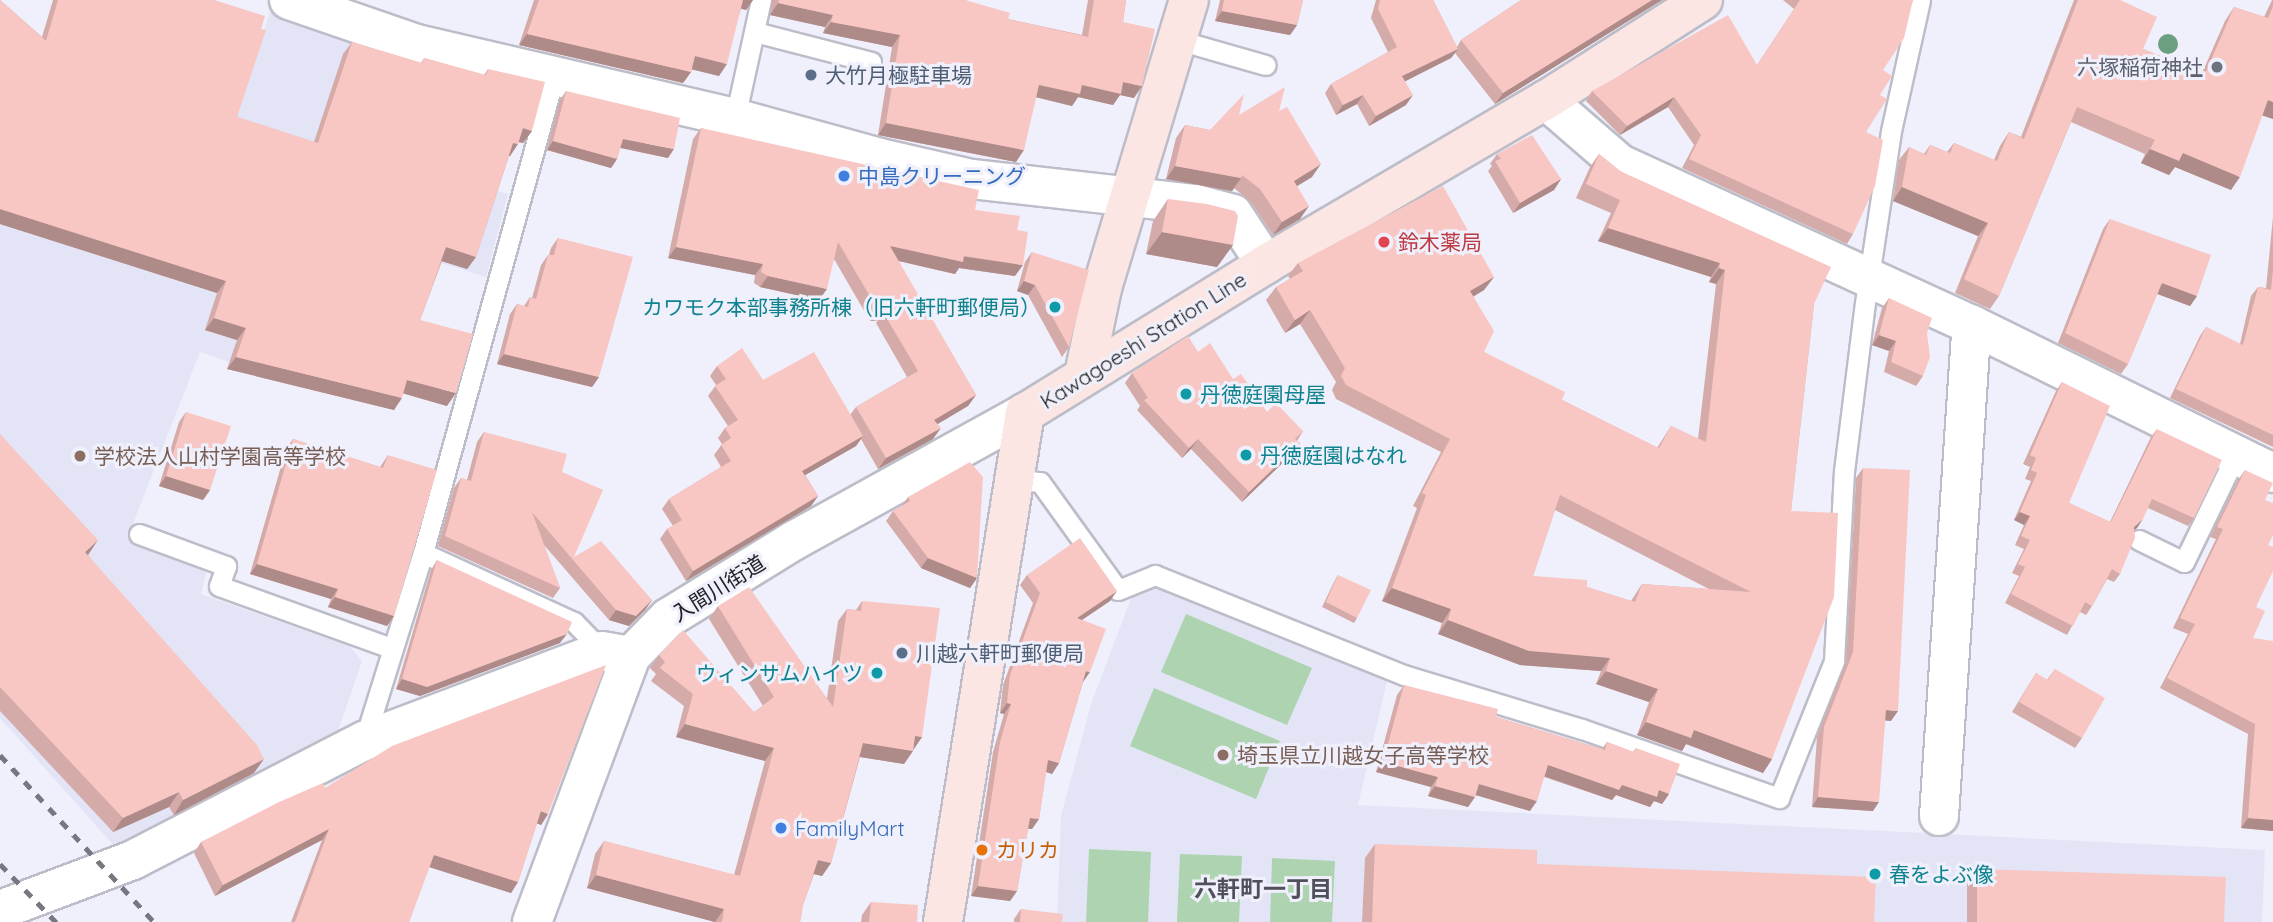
<!DOCTYPE html>
<meta charset="utf-8">
<style>
body{margin:0}
#map{position:relative;width:2273px;height:922px;overflow:hidden;background:#eff0fb;font-family:Quicksand,"Noto Sans JP",sans-serif}
div>[style]{position:absolute}
.built>*{inset:0;background:#e3e5f7}
.green>*{inset:0;background:#add3b0}
.roads{filter:drop-shadow(2px 0 #bcbdc8) drop-shadow(-2px 0 #bcbdc8) drop-shadow(0 2px #bcbdc8) drop-shadow(0 -2px #bcbdc8)}
.lane>*{height:19px;margin:-9.5px;padding:0 9.5px;transform-origin:9.5px;border-radius:9.5px;background:#fff}
.street>*{height:38px;margin:-19px;padding:0 19px;transform-origin:19px;border-radius:19px;background:#fff}
.secondary>*{height:38px;margin:-19px;padding:0 19px;transform-origin:19px;border-radius:19px;background:#fbe6e3}
.rail>*{height:5px;margin-top:-2.5px;transform-origin:0;background:repeating-linear-gradient(90deg,#77787f 0 9px,transparent 0 18px)}
.trees>*{width:20px;height:20px;margin:-10px;border-radius:50%;background:#6c9e80}
.wall>*{inset:0;background:#d5aba9}
.shaded-wall>*{inset:0;background:#ae8b89}
.building>*{inset:0;background:#f8c7c4}
.dots>*{width:19px;height:19px;translate:-50% -50%;box-sizing:border-box;border:4px solid #eff0fb;border-radius:50%}
span{translate:-50% -50%;white-space:nowrap;text-align:center;line-height:1.15;-webkit-text-stroke:6px #eff0fb;paint-order:stroke}
.worship-label{font-size:21px;color:#5b616d}
.right{translate:-100% -50%;text-align:right}
.service-label{font-size:21px;color:#4e5e75}
.left{translate:0 -50%;text-align:left}
.shop-label{font-size:21px;color:#366cbe}
.health-label{font-size:21px;color:#be3a42}
.culture-label{font-size:21px;color:#0d838f}
.street-label{font-size:21px;color:#222226}
.education-label{font-size:21px;color:#785e54}
.food-label{font-size:21px;color:#c56008}
.neighbourhood-label{font-size:23px;color:#4f5059;font-weight:700}
</style>
<div id="map">
<div class="built">
<div style="clip-path:polygon(272px 6px,415px 49px,389px 160px,508px 194px,486px 277px,361px 238px,249px 369px,200px 352px,127px 539px,207px 569px,201px 594px,351px 647px,362px 661px,336px 737px,114px 846px,0 718px,0 125px,236px 115px)"></div>
<div style="clip-path:polygon(1155px 586px,1387px 681px,1358px 805px,2265px 850px,2262px 922px,1057px 922px,1061px 816px,1091px 704px,1133px 593px)"></div>
</div>
<div class="green">
<div style="clip-path:polygon(1186px 614px,1312px 668px,1287px 725px,1161px 672px)"></div>
<div style="clip-path:polygon(1154px 688px,1280px 741px,1256px 799px,1130px 746px)"></div>
<div style="clip-path:polygon(1089px 849px,1151px 852px,1148px 922px,1086px 922px)"></div>
<div style="clip-path:polygon(1180px 854px,1242px 856px,1239px 922px,1177px 922px)"></div>
<div style="clip-path:polygon(1272px 858px,1335px 861px,1332px 922px,1270px 922px)"></div>
</div>
<div class="roads">
<div class="lane">
<div style="left:755px;top:32px;width:120px;rotate:14.5deg"></div>
<div style="left:1178px;top:40px;width:91px;rotate:15.9deg"></div>
<div style="left:735px;top:118px;width:121px;rotate:-77.6deg"></div>
<div style="left:1014px;top:479px;width:26px;rotate:7deg"></div>
<div style="left:1040px;top:482px;width:133px;rotate:54.2deg"></div>
<div style="left:1118px;top:590px;width:40px;rotate:-22deg"></div>
<div style="left:1155px;top:575px;width:268px;rotate:21.9deg"></div>
<div style="left:1404px;top:675px;width:186px;rotate:16.9deg"></div>
<div style="left:1582px;top:729px;width:209px;rotate:19.3deg"></div>
<div style="left:1779px;top:798px;width:148px;rotate:-68.1deg"></div>
<div style="left:1834px;top:661px;width:190px;rotate:-87deg"></div>
<div style="left:1844px;top:471px;width:169px;rotate:-82.9deg"></div>
<div style="left:1865px;top:303px;width:174px;rotate:-81.4deg"></div>
<div style="left:1891px;top:131px;width:134px;rotate:-77.5deg"></div>
<div style="left:139px;top:534px;width:93px;rotate:20.2deg"></div>
<div style="left:226px;top:566px;width:21px;rotate:109deg"></div>
<div style="left:219px;top:586px;width:183px;rotate:19.8deg"></div>
<div style="left:2139px;top:540px;width:50px;rotate:26.1deg"></div>
<div style="left:2184px;top:562px;width:119px;rotate:-64.1deg"></div>
<div style="left:423px;top:553px;width:166px;rotate:24.6deg"></div>
<div style="left:574px;top:622px;width:40px;rotate:46deg"></div>
<div style="left:364px;top:741px;width:197px;rotate:-72.6deg"></div>
<div style="left:423px;top:553px;width:494px;rotate:-74.6deg"></div>
</div>
<div class="street">
<div style="left:289px;top:0;width:135px;rotate:19deg"></div>
<div style="left:417px;top:44px;width:326px;rotate:13.1deg"></div>
<div style="left:735px;top:118px;width:150px;rotate:15.4deg"></div>
<div style="left:880px;top:158px;width:94px;rotate:12.9deg"></div>
<div style="left:972px;top:179px;width:225px;rotate:6.4deg"></div>
<div style="left:1196px;top:204px;width:38px;rotate:15deg"></div>
<div style="left:1233px;top:214px;width:60px;rotate:56.6deg"></div>
<div style="left:1546px;top:100px;width:98px;rotate:40.9deg"></div>
<div style="left:1620px;top:164px;width:387px;rotate:24.6deg"></div>
<div style="left:1972px;top:325px;width:335px;rotate:26.2deg"></div>
<div style="left:1939px;top:816px;width:492px;rotate:-86.2deg"></div>
<div style="left:0;top:910px;width:142px;rotate:-20.6deg"></div>
<div style="left:133px;top:860px;width:260px;rotate:-27.3deg"></div>
<div style="left:364px;top:741px;width:254px;rotate:-20.7deg"></div>
<div style="left:602px;top:651px;width:29px;rotate:10deg"></div>
<div style="left:532px;top:922px;width:284px;rotate:-69.6deg"></div>
<div style="left:631px;top:656px;width:53px;rotate:-45.8deg"></div>
<div style="left:668px;top:618px;width:149px;rotate:-31.6deg"></div>
<div style="left:795px;top:540px;width:263px;rotate:-28.9deg"></div>
</div>
<div class="secondary">
<div style="left:1084px;top:375px;width:89px;rotate:-78.3deg"></div>
<div style="left:1102px;top:288px;width:301px;rotate:-73.2deg"></div>
<div style="left:943px;top:922px;width:516px;rotate:-80.85deg"></div>
<div style="left:1025px;top:413px;width:283px;rotate:-31.7deg"></div>
<div style="left:1266px;top:264px;width:324px;rotate:-30.4deg"></div>
<div style="left:1546px;top:100px;width:186px;rotate:-32.5deg"></div>
</div>
</div>
<div class="rail">
<div style="left:0;top:755px;width:227px;rotate:47.3deg"></div>
<div style="left:0;top:864px;width:81px;rotate:46deg"></div>
</div>
<div class="trees">
<div style="left:2168px;top:44px"></div>
</div>
<div class="wall">
<div style="clip-path:polygon(0 0,42px 37px,53px 0,214px 0,261px 29px,237px 117px,314px 142px,343px 54px,352px 42px,421px 63px,424px 58px,484px 75px,488px 69px,532px 131px,523px 143px,519px 142px,510px 156px,509px 156px,476px 257px,467px 269px,442px 261px,420px 320px,447px 406px,403px 393px,394px 410px,227px 369px,237px 340px,205px 330px,217px 293px,0 224px)"></div>
<div style="clip-path:polygon(534px 0,753px 0,746px 10px,741px 9px,719px 76px,692px 69px,691px 72px,683px 83px,519px 45px)"></div>
<div style="clip-path:polygon(772px 0,965px 0,1008px 19px,1082px 35px,1088px 0,1126px 0,1123px 22px,1134px 98px,1120px 95px,1113px 105px,1078px 97px,1072px 106px,1036px 97px,1016px 162px,878px 135px,892px 47px,823px 33px,825px 27px,770px 15px)"></div>
<div style="clip-path:polygon(1220px 0,1303px 0,1297px 25px,1290px 35px,1215px 21px)"></div>
<div style="clip-path:polygon(1376px 0,1433px 0,1457px 47px,1461px 40px,1521px 0,1662px 0,1495px 104px,1455px 53px,1451px 58px,1405px 81px,1406px 105px,1369px 126px,1357px 104px,1336px 115px,1325px 93px,1331px 84px,1388px 52px,1371px 18px)"></div>
<div style="clip-path:polygon(1783px 0,1913px 0,1883px 70px,1880px 95px,1866px 132px,1853px 234px,1847px 244px,1682px 168px,1694px 145px,1668px 107px,1620px 135px,1586px 101px,1592px 91px,1757px 65px,1794px 9px)"></div>
<div style="clip-path:polygon(2074px 0,2120px 0,2143px 49px,2202px 73px,2225px 21px,2234px 7px,2264px 17px,2272px 0,2273px 0,2273px 119px,2262px 115px,2231px 190px,2175px 167px,2169px 175px,2141px 163px,2145px 154px,2071px 122px,1999px 296px,1990px 309px,1955px 293px,1978px 236px,1893px 201px,1899px 160px,1909px 147px,1924px 154px,1930px 145px,1947px 152px,1954px 143px,1994px 160px,2000px 146px,2009px 132px,2021px 137px)"></div>
<div style="clip-path:polygon(566px 91px,668px 158px,620px 148px,617px 159px,611px 168px,547px 150px,560px 100px)"></div>
<div style="clip-path:polygon(1279px 111px,1312px 177px,1297px 186px,1300px 219px,1273px 235px,1251px 202px,1234px 188px,1232px 191px,1166px 179px,1176px 138px,1185px 125px,1210px 130px)"></div>
<div style="clip-path:polygon(701px 128px,975px 210px,1017px 230px,1015px 276px,959px 268px,955px 274px,898px 261px,976px 395px,968px 406px,937px 424px,933px 439px,878px 469px,861px 439px,856px 446px,805px 475px,818px 496px,811px 506px,686px 581px,660px 539px,667px 529px,673px 526px,662px 509px,669px 499px,721px 467px,714px 455px,722px 444px,718px 438px,725px 428px,728px 426px,708px 396px,716px 385px,710px 376px,717px 366px,763px 380px,850px 415px,856px 407px,907px 377px,876px 323px,878px 320px,870px 321px,834px 259px,819px 300px,760px 287px,754px 283px,755px 275px,668px 258px,693px 139px)"></div>
<div style="clip-path:polygon(1497px 154px,1561px 179px,1554px 190px,1513px 213px,1488px 171px,1492px 166px,1490px 164px)"></div>
<div style="clip-path:polygon(evenodd,1599px 154px,1620px 171px,1814px 304px,1791px 511px,1772px 759px,1763px 773px,1686px 744px,1682px 751px,1637px 735px,1649px 702px,1596px 684px,1601px 671px,1520px 665px,1438px 634px,1442px 623px,1382px 601px,1417px 508px,1413px 506px,1441px 452px,1336px 399px,1332px 390px,1336px 382px,1300px 324px,1285px 333px,1266px 300px,1276px 287px,1290px 279px,1288px 276px,1298px 263px,1494px 277px,1484px 290px,1473px 297px,1484px 352px,1562px 400px,1657px 448px,1671px 426px,1698px 439px,1716px 284px,1709px 282px,1711px 277px,1598px 241px,1611px 213px,1576px 198px,1590px 167px,1599px 154px,1555px 510px,1709px 589px,1642px 584px,1631px 601px,1587px 587px,1533px 576px,1555px 510px)"></div>
<div style="clip-path:polygon(1168px 199px,1233px 245px,1217px 267px,1146px 254px,1153px 221px)"></div>
<div style="clip-path:polygon(2273px 217px,2273px 447px,2170px 398px,2200px 336px,2206px 327px,2240px 344px,2251px 296px,2258px 287px,2266px 288px)"></div>
<div style="clip-path:polygon(2110px 219px,2197px 296px,2190px 306px,2157px 294px,2128px 364px,2121px 374px,2058px 343px,2103px 229px)"></div>
<div style="clip-path:polygon(558px 238px,599px 377px,592px 387px,497px 364px,510px 314px,517px 304px,524px 306px,530px 297px,532px 298px,541px 265px,548px 255px,549px 255px,551px 248px)"></div>
<div style="clip-path:polygon(1032px 252px,1069px 347px,1062px 357px,1028px 295px,1017px 291px,1025px 262px)"></div>
<div style="clip-path:polygon(1889px 298px,1927px 333px,1923px 376px,1916px 386px,1884px 372px,1889px 351px,1872px 345px,1882px 308px)"></div>
<div style="clip-path:polygon(1198px 352px,1233px 379px,1267px 412px,1303px 431px,1297px 441px,1300px 443px,1293px 453px,1242px 502px,1191px 449px,1182px 458px,1137px 410px,1140px 406px,1125px 383px,1132px 373px)"></div>
<div style="clip-path:polygon(2062px 382px,2069px 503px,2110px 522px,2151px 437px,2157px 429px,2194px 518px,2188px 526px,2148px 508px,2137px 528px,2134px 530px,2120px 574px,2114px 582px,2107px 579px,2092px 606px,2086px 615px,2080px 612px,2067px 635px,2005px 603px,2019px 576px,2012px 573px,2024px 549px,2015px 545px,2024px 525px,2014px 520px,2031px 481px,2025px 479px,2030px 467px,2023px 464px,2056px 391px)"></div>
<div style="clip-path:polygon(186px 412px,210px 490px,203px 500px,159px 486px,179px 422px)"></div>
<div style="clip-path:polygon(484px 432px,562px 472px,574px 557px,652px 600px,645px 610px,629px 626px,609px 620px,544px 545px,560px 588px,553px 598px,438px 546px,454px 488px,461px 478px,467px 480px,477px 442px)"></div>
<div style="clip-path:polygon(0 434px,88px 555px,254px 773px,174px 815px,169px 807px,113px 832px,0 711px)"></div>
<div style="clip-path:polygon(293px 439px,380px 467px,388px 455px,394px 616px,387px 626px,328px 607px,331px 599px,250px 574px,286px 449px)"></div>
<div style="clip-path:polygon(1863px 468px,1891px 721px,1885px 720px,1873px 811px,1812px 807px,1817px 737px,1846px 662px,1856px 478px)"></div>
<div style="clip-path:polygon(2245px 470px,2265px 500px,2268px 545px,2256px 607px,2253px 638px,2273px 831px,2241px 828px,2248px 734px,2160px 688px,2188px 634px,2173px 628px,2216px 539px,2210px 537px,2238px 480px)"></div>
<div style="clip-path:polygon(908px 497px,977px 578px,970px 588px,921px 568px,886px 521px,893px 511px,901px 507px)"></div>
<div style="clip-path:polygon(437px 560px,560px 643px,420px 696px,396px 689px,431px 570px)"></div>
<div style="clip-path:polygon(1027px 575px,1110px 601px,1082px 620px,1083px 682px,1059px 763px,1052px 774px,1046px 772px,1039px 819px,1032px 829px,1028px 829px,1017px 891px,1010px 901px,971px 896px,993px 752px,1004px 714px,1000px 713px,1003px 685px,1033px 603px,1020px 585px)"></div>
<div style="clip-path:polygon(1338px 575px,1357px 618px,1354px 623px,1322px 607px,1335px 580px)"></div>
<div style="clip-path:polygon(862px 601px,922px 737px,904px 764px,860px 757px,831px 863px,822px 876px,814px 874px,803px 905px,800px 922px,715px 922px,587px 888px,595px 854px,604px 841px,734px 875px,765px 761px,676px 737px,684px 706px,651px 681px,656px 674px,650px 668px,659px 655px,754px 712px,763px 706px,709px 619px,718px 606px,827px 698px,838px 621px,847px 609px,856px 610px)"></div>
<div style="clip-path:polygon(2055px 669px,2082px 738px,2075px 748px,2012px 712px,2036px 673px,2047px 680px)"></div>
<div style="clip-path:polygon(1404px 685px,1496px 717px,1602px 749px,1607px 742px,1633px 752px,1636px 748px,1669px 794px,1662px 804px,1654px 801px,1650px 807px,1616px 795px,1612px 800px,1544px 777px,1530px 811px,1476px 795px,1468px 807px,1428px 796px,1431px 787px,1376px 772px,1397px 695px)"></div>
<div style="clip-path:polygon(325px 788px,548px 814px,541px 825px,537px 823px,518px 882px,511px 893px,429px 867px,409px 922px,291px 922px,322px 840px,215px 896px,194px 853px,201px 842px)"></div>
<div style="clip-path:polygon(1375px 844px,1537px 864px,1874px 922px,1362px 922px,1365px 858px)"></div>
<div style="clip-path:polygon(1977px 869px,2224px 922px,1967px 922px,1967px 883px)"></div>
<div style="clip-path:polygon(871px 902px,917px 922px,861px 922px,862px 915px)"></div>
<div style="clip-path:polygon(1021px 909px,1062px 922px,1014px 922px,1014px 919px)"></div>
</div>
<div class="shaded-wall">
<div style="clip-path:polygon(741px 0,753px 0,746px 10px,736px 7px)"></div>
<div style="clip-path:polygon(1652px 0,1662px 0,1495px 104px,1503px 93px)"></div>
<div style="clip-path:polygon(778px 3px,833px 15px,825px 27px,770px 15px)"></div>
<div style="clip-path:polygon(1222px 11px,1297px 25px,1290px 35px,1215px 21px)"></div>
<div style="clip-path:polygon(831px 22px,900px 35px,892px 47px,823px 33px)"></div>
<div style="clip-path:polygon(527px 34px,691px 72px,683px 83px,519px 45px)"></div>
<div style="clip-path:polygon(1458px 49px,1451px 58px,1396px 86px,1402px 76px)"></div>
<div style="clip-path:polygon(695px 56px,727px 64px,719px 76px,686px 68px)"></div>
<div style="clip-path:polygon(1123px 82px,1142px 86px,1134px 98px,1120px 95px,1113px 105px,1078px 97px,1072px 106px,1031px 96px,1039px 85px,1082px 85px)"></div>
<div style="clip-path:polygon(1363px 95px,1357px 104px,1336px 115px,1343px 105px)"></div>
<div style="clip-path:polygon(1413px 95px,1406px 105px,1369px 126px,1376px 116px)"></div>
<div style="clip-path:polygon(1674px 97px,1668px 107px,1620px 135px,1627px 126px)"></div>
<div style="clip-path:polygon(2268px 100px,2273px 102px,2273px 119px,2258px 114px)"></div>
<div style="clip-path:polygon(886px 123px,1024px 150px,1016px 162px,878px 135px)"></div>
<div style="clip-path:polygon(523px 128px,532px 131px,523px 143px,514px 141px)"></div>
<div style="clip-path:polygon(623px 139px,674px 149px,668px 158px,617px 147px)"></div>
<div style="clip-path:polygon(553px 141px,617px 159px,611px 168px,547px 150px)"></div>
<div style="clip-path:polygon(513px 143px,518px 144px,510px 156px,504px 155px)"></div>
<div style="clip-path:polygon(2150px 149px,2183px 153px,2240px 177px,2231px 190px,2175px 167px,2169px 175px,2141px 163px)"></div>
<div style="clip-path:polygon(1321px 164px,1312px 177px,1284px 194px,1294px 181px)"></div>
<div style="clip-path:polygon(1175px 166px,1241px 178px,1232px 191px,1166px 179px)"></div>
<div style="clip-path:polygon(1561px 179px,1554px 190px,1513px 213px,1520px 203px)"></div>
<div style="clip-path:polygon(1902px 187px,1988px 223px,1978px 236px,1893px 201px)"></div>
<div style="clip-path:polygon(1309px 206px,1300px 219px,1273px 235px,1282px 222px)"></div>
<div style="clip-path:polygon(0 209px,226px 281px,217px 293px,0 224px)"></div>
<div style="clip-path:polygon(1608px 228px,1720px 263px,1711px 277px,1598px 241px)"></div>
<div style="clip-path:polygon(1162px 232px,1233px 245px,1217px 267px,1146px 254px)"></div>
<div style="clip-path:polygon(890px 246px,1023px 265px,1015px 276px,959px 268px,955px 274px,882px 257px)"></div>
<div style="clip-path:polygon(446px 247px,476px 257px,467px 269px,438px 260px)"></div>
<div style="clip-path:polygon(676px 247px,763px 264px,755px 275px,668px 258px)"></div>
<div style="clip-path:polygon(1719px 268px,1725px 270px,1716px 284px,1709px 282px)"></div>
<div style="clip-path:polygon(768px 276px,827px 289px,819px 300px,760px 287px)"></div>
<div style="clip-path:polygon(1494px 277px,1484px 290px,1460px 304px,1470px 291px)"></div>
<div style="clip-path:polygon(1024px 281px,1035px 285px,1028px 295px,1017px 291px)"></div>
<div style="clip-path:polygon(2162px 283px,2197px 296px,2190px 306px,2155px 293px)"></div>
<div style="clip-path:polygon(891px 307px,883px 312px,878px 320px,870px 321px,878px 310px)"></div>
<div style="clip-path:polygon(1310px 310px,1300px 324px,1285px 333px,1295px 320px)"></div>
<div style="clip-path:polygon(214px 318px,246px 328px,237px 340px,205px 330px)"></div>
<div style="clip-path:polygon(1879px 335px,1896px 341px,1889px 351px,1872px 345px)"></div>
<div style="clip-path:polygon(504px 354px,599px 377px,592px 387px,497px 364px)"></div>
<div style="clip-path:polygon(236px 357px,402px 398px,394px 410px,227px 369px)"></div>
<div style="clip-path:polygon(407px 380px,456px 393px,447px 406px,398px 392px)"></div>
<div style="clip-path:polygon(976px 395px,968px 406px,926px 431px,934px 420px)"></div>
<div style="clip-path:polygon(941px 428px,933px 439px,878px 469px,886px 458px)"></div>
<div style="clip-path:polygon(863px 436px,856px 446px,795px 481px,802px 471px)"></div>
<div style="clip-path:polygon(1198px 439px,1191px 449px,1182px 458px,1189px 448px)"></div>
<div style="clip-path:polygon(1300px 443px,1293px 453px,1242px 502px,1249px 492px)"></div>
<div style="clip-path:polygon(166px 476px,210px 490px,203px 500px,159px 486px)"></div>
<div style="clip-path:polygon(818px 496px,811px 506px,686px 581px,693px 571px)"></div>
<div style="clip-path:polygon(2020px 512px,2030px 516px,2024px 525px,2014px 520px)"></div>
<div style="clip-path:polygon(2143px 519px,2137px 528px,2128px 535px,2134px 527px)"></div>
<div style="clip-path:polygon(98px 540px,88px 555px,76px 566px,85px 552px)"></div>
<div style="clip-path:polygon(928px 558px,977px 578px,970px 588px,921px 568px)"></div>
<div style="clip-path:polygon(257px 564px,338px 589px,331px 599px,250px 574px)"></div>
<div style="clip-path:polygon(1392px 588px,1451px 609px,1442px 623px,1382px 601px)"></div>
<div style="clip-path:polygon(1117px 591px,1110px 601px,1070px 628px,1077px 618px)"></div>
<div style="clip-path:polygon(335px 597px,394px 616px,387px 626px,328px 607px)"></div>
<div style="clip-path:polygon(652px 600px,645px 610px,629px 626px,609px 620px,616px 610px)"></div>
<div style="clip-path:polygon(1448px 620px,1610px 658px,1601px 671px,1520px 665px,1438px 634px)"></div>
<div style="clip-path:polygon(567px 634px,560px 643px,420px 696px,396px 689px,402px 679px)"></div>
<div style="clip-path:polygon(1086px 671px,1090px 672px,1083px 682px,1079px 681px)"></div>
<div style="clip-path:polygon(1606px 671px,1658px 689px,1649px 702px,1596px 684px)"></div>
<div style="clip-path:polygon(1007px 703px,1011px 704px,1004px 714px,1000px 713px)"></div>
<div style="clip-path:polygon(1886px 710px,1898px 711px,1891px 721px,1879px 720px)"></div>
<div style="clip-path:polygon(1646px 722px,1694px 730px,1772px 759px,1763px 773px,1686px 744px,1682px 751px,1637px 735px)"></div>
<div style="clip-path:polygon(685px 724px,774px 748px,765px 761px,676px 737px)"></div>
<div style="clip-path:polygon(915px 736px,922px 737px,913px 750px)"></div>
<div style="clip-path:polygon(863px 743px,913px 751px,904px 764px,854px 756px)"></div>
<div style="clip-path:polygon(264px 759px,254px 773px,174px 815px,183px 800px)"></div>
<div style="clip-path:polygon(1048px 760px,1059px 763px,1052px 774px,1041px 770px)"></div>
<div style="clip-path:polygon(1383px 762px,1438px 777px,1431px 787px,1376px 772px)"></div>
<div style="clip-path:polygon(1548px 765px,1622px 785px,1659px 790px,1669px 794px,1662px 804px,1654px 801px,1650px 807px,1616px 795px,1612px 800px,1541px 775px)"></div>
<div style="clip-path:polygon(1479px 784px,1537px 801px,1530px 811px,1472px 794px)"></div>
<div style="clip-path:polygon(1435px 786px,1475px 797px,1468px 807px,1428px 796px)"></div>
<div style="clip-path:polygon(179px 792px,169px 807px,113px 832px,123px 818px)"></div>
<div style="clip-path:polygon(1818px 797px,1879px 802px,1873px 811px,1812px 807px)"></div>
<div style="clip-path:polygon(541px 811px,548px 814px,541px 825px,533px 822px)"></div>
<div style="clip-path:polygon(1030px 818px,1039px 819px,1032px 829px,1023px 828px)"></div>
<div style="clip-path:polygon(2248px 818px,2273px 820px,2273px 831px,2241px 828px)"></div>
<div style="clip-path:polygon(329px 829px,322px 840px,215px 896px,223px 885px)"></div>
<div style="clip-path:polygon(434px 855px,518px 882px,511px 893px,426px 866px)"></div>
<div style="clip-path:polygon(818px 860px,831px 863px,822px 876px,809px 873px)"></div>
<div style="clip-path:polygon(596px 875px,724px 909px,715px 922px,587px 888px)"></div>
<div style="clip-path:polygon(978px 886px,1017px 891px,1010px 901px,971px 896px)"></div>
</div>
<div class="building">
<div style="clip-path:polygon(0 0,46px 41px,58px 0,214px 0,265px 16px,261px 29px,266px 30px,237px 117px,318px 143px,352px 42px,422px 63px,424px 58px,486px 75px,488px 69px,545px 82px,532px 131px,523px 128px,518px 144px,513px 143px,476px 257px,446px 247px,420px 320px,473px 334px,456px 393px,407px 380px,402px 398px,236px 357px,246px 328px,214px 318px,226px 281px,0 209px)"></div>
<div style="clip-path:polygon(539px 0,743px 0,727px 64px,695px 56px,691px 72px,527px 34px)"></div>
<div style="clip-path:polygon(779px 0,965px 0,1010px 13px,1008px 19px,1088px 37px,1094px 0,1126px 0,1123px 22px,1155px 29px,1142px 86px,1123px 82px,1121px 94px,1082px 85px,1080px 94px,1039px 85px,1024px 150px,886px 123px,900px 35px,831px 22px,833px 15px,778px 3px)"></div>
<div style="clip-path:polygon(1224px 0,1303px 0,1297px 25px,1222px 11px)"></div>
<div style="clip-path:polygon(1380px 0,1433px 0,1458px 49px,1402px 76px,1413px 95px,1376px 116px,1363px 95px,1343px 105px,1331px 84px,1397px 47px,1378px 9px)"></div>
<div style="clip-path:polygon(1521px 0,1652px 0,1503px 93px,1461px 40px)"></div>
<div style="clip-path:polygon(1800px 0,1913px 0,1904px 38px,1883px 70px,1892px 76px,1880px 95px,1887px 99px,1866px 132px,1883px 140px,1875px 186px,1853px 234px,1689px 159px,1701px 135px,1674px 97px,1627px 126px,1592px 91px,1728px 15px,1757px 65px)"></div>
<div style="clip-path:polygon(2078px 0,2120px 0,2157px 17px,2143px 49px,2205px 74px,2234px 7px,2268px 18px,2273px 6px,2273px 102px,2268px 100px,2240px 177px,2183px 153px,2179px 161px,2150px 149px,2155px 140px,2077px 107px,1999px 296px,1964px 279px,1988px 223px,1902px 187px,1909px 147px,1926px 155px,1930px 145px,1950px 153px,1954px 143px,1997px 161px,2009px 132px,2024px 139px)"></div>
<div style="clip-path:polygon(1285px 87px,1279px 111px,1287px 107px,1321px 164px,1294px 181px,1309px 206px,1282px 222px,1260px 189px,1242px 175px,1241px 178px,1175px 166px,1185px 125px,1210px 130px,1244px 94px,1239px 115px)"></div>
<div style="clip-path:polygon(566px 91px,680px 118px,674px 149px,623px 139px,617px 159px,553px 141px)"></div>
<div style="clip-path:polygon(701px 128px,979px 190px,975px 210px,1020px 216px,1017px 230px,1028px 232px,1023px 265px,964px 256px,963px 262px,890px 246px,976px 395px,934px 420px,941px 428px,886px 458px,856px 407px,918px 371px,883px 312px,891px 307px,878px 310px,838px 242px,827px 289px,768px 276px,761px 272px,763px 264px,676px 247px)"></div>
<div style="clip-path:polygon(1532px 135px,1561px 179px,1520px 203px,1495px 161px,1501px 159px,1497px 154px)"></div>
<div style="clip-path:polygon(evenodd,1599px 154px,1620px 171px,1831px 267px,1814px 304px,1791px 511px,1838px 513px,1834px 597px,1772px 759px,1694px 730px,1691px 738px,1646px 722px,1658px 689px,1606px 671px,1610px 658px,1529px 651px,1448px 620px,1451px 609px,1392px 588px,1426px 495px,1422px 493px,1450px 439px,1346px 385px,1341px 376px,1345px 368px,1310px 310px,1295px 320px,1276px 287px,1303px 271px,1298px 263px,1443px 186px,1494px 277px,1470px 291px,1494px 331px,1484px 352px,1565px 392px,1562px 400px,1659px 448px,1671px 426px,1706px 442px,1725px 270px,1719px 268px,1720px 263px,1608px 228px,1620px 200px,1586px 184px,1599px 154px,1560px 495px,1632px 532px,1751px 592px,1642px 584px,1635px 602px,1587px 587px,1587px 580px,1533px 576px,1560px 495px)"></div>
<div style="clip-path:polygon(1168px 199px,1207px 204px,1235px 211px,1238px 216px,1233px 245px,1162px 232px)"></div>
<div style="clip-path:polygon(2110px 219px,2211px 255px,2197px 296px,2162px 283px,2128px 364px,2065px 333px)"></div>
<div style="clip-path:polygon(558px 238px,633px 257px,599px 377px,504px 354px,517px 304px,528px 307px,530px 297px,536px 299px,548px 255px,554px 255px)"></div>
<div style="clip-path:polygon(1032px 252px,1089px 270px,1069px 347px,1035px 285px,1024px 281px)"></div>
<div style="clip-path:polygon(2273px 270px,2273px 435px,2176px 389px,2206px 327px,2243px 345px,2258px 287px,2271px 290px)"></div>
<div style="clip-path:polygon(1889px 298px,1932px 318px,1927px 333px,1930px 357px,1923px 376px,1891px 362px,1896px 341px,1879px 335px)"></div>
<div style="clip-path:polygon(1188px 336px,1198px 352px,1210px 343px,1233px 379px,1241px 374px,1267px 412px,1276px 403px,1303px 431px,1295px 439px,1300px 443px,1249px 492px,1198px 439px,1189px 448px,1144px 400px,1148px 398px,1132px 373px)"></div>
<div style="clip-path:polygon(742px 348px,763px 380px,814px 352px,863px 436px,802px 471px,818px 496px,693px 571px,667px 529px,682px 520px,669px 499px,731px 461px,721px 445px,731px 438px,725px 428px,738px 420px,715px 386px,726px 379px,717px 366px)"></div>
<div style="clip-path:polygon(2062px 382px,2110px 406px,2069px 503px,2111px 522px,2157px 429px,2222px 460px,2194px 518px,2152px 499px,2143px 519px,2134px 527px,2135px 538px,2120px 574px,2112px 569px,2092px 606px,2085px 602px,2073px 626px,2011px 594px,2025px 567px,2018px 564px,2030px 540px,2021px 536px,2030px 516px,2020px 512px,2037px 473px,2031px 470px,2036px 458px,2030px 455px)"></div>
<div style="clip-path:polygon(186px 412px,231px 426px,210px 490px,166px 476px)"></div>
<div style="clip-path:polygon(484px 432px,567px 454px,562px 472px,603px 490px,574px 557px,601px 541px,652px 600px,636px 616px,616px 610px,532px 512px,560px 588px,445px 536px,461px 478px,471px 481px)"></div>
<div style="clip-path:polygon(0 434px,98px 540px,85px 552px,257px 745px,264px 759px,183px 800px,179px 792px,123px 818px,0 687px)"></div>
<div style="clip-path:polygon(293px 439px,383px 468px,388px 455px,437px 470px,394px 616px,335px 597px,338px 589px,257px 564px)"></div>
<div style="clip-path:polygon(970px 462px,983px 477px,977px 578px,928px 558px,893px 511px,910px 501px,908px 497px)"></div>
<div style="clip-path:polygon(1863px 468px,1910px 470px,1898px 711px,1886px 710px,1879px 802px,1818px 797px,1824px 727px,1853px 652px)"></div>
<div style="clip-path:polygon(2245px 470px,2273px 483px,2265px 500px,2273px 503px,2273px 535px,2268px 545px,2273px 547px,2273px 571px,2256px 607px,2265px 611px,2253px 638px,2273px 641px,2273px 820px,2248px 818px,2255px 724px,2167px 678px,2195px 624px,2180px 618px,2223px 529px,2217px 527px)"></div>
<div style="clip-path:polygon(1080px 538px,1117px 591px,1077px 618px,1106px 629px,1090px 672px,1086px 671px,1059px 763px,1048px 760px,1039px 819px,1030px 818px,1017px 891px,978px 886px,1000px 742px,1011px 704px,1007px 703px,1010px 675px,1040px 593px,1027px 575px)"></div>
<div style="clip-path:polygon(437px 560px,572px 622px,567px 634px,427px 687px,402px 679px)"></div>
<div style="clip-path:polygon(1338px 575px,1371px 590px,1357px 618px,1326px 602px)"></div>
<div style="clip-path:polygon(749px 587px,833px 707px,847px 609px,861px 611px,862px 601px,940px 608px,922px 737px,915px 736px,913px 751px,863px 743px,831px 863px,818px 860px,803px 905px,800px 922px,722px 922px,724px 909px,596px 875px,604px 841px,740px 876px,774px 748px,685px 724px,693px 694px,660px 668px,665px 662px,659px 655px,683px 630px,754px 712px,774px 697px,718px 606px)"></div>
<div style="clip-path:polygon(606px 665px,548px 814px,541px 811px,518px 882px,434px 855px,409px 922px,295px 922px,329px 829px,223px 885px,201px 842px,279px 802px,323px 783px,325px 788px,392px 746px)"></div>
<div style="clip-path:polygon(2055px 669px,2105px 698px,2082px 738px,2019px 702px,2036px 673px,2048px 680px)"></div>
<div style="clip-path:polygon(1404px 685px,1498px 709px,1496px 717px,1605px 750px,1607px 742px,1634px 752px,1636px 748px,1680px 764px,1669px 794px,1659px 790px,1657px 797px,1622px 785px,1619px 790px,1548px 765px,1537px 801px,1479px 784px,1475px 797px,1435px 786px,1438px 777px,1383px 762px)"></div>
<div style="clip-path:polygon(1375px 844px,1537px 850px,1537px 864px,1876px 877px,1874px 922px,1372px 922px)"></div>
<div style="clip-path:polygon(1977px 869px,2226px 877px,2224px 922px,1977px 922px)"></div>
<div style="clip-path:polygon(871px 902px,918px 905px,917px 922px,869px 922px)"></div>
<div style="clip-path:polygon(1021px 909px,1063px 914px,1062px 922px,1020px 922px)"></div>
</div>
<div class="dots">
<div style="left:2217px;top:67px;background:#6b7280"></div>
<div style="left:811px;top:75px;background:#5c6f8a"></div>
<div style="left:844px;top:176px;background:#3f7fe0"></div>
<div style="left:1384px;top:242px;background:#e0444e"></div>
<div style="left:1055px;top:307px;background:#0f9aa8"></div>
<div style="left:1186px;top:394px;background:#0f9aa8"></div>
<div style="left:1246px;top:455px;background:#0f9aa8"></div>
<div style="left:80px;top:456px;background:#8d6e63"></div>
<div style="left:902px;top:653px;background:#5c6f8a"></div>
<div style="left:877px;top:673px;background:#0f9aa8"></div>
<div style="left:1223px;top:755px;background:#8d6e63"></div>
<div style="left:781px;top:828px;background:#3f7fe0"></div>
<div style="left:982px;top:850px;background:#e8710a"></div>
<div style="left:1875px;top:874px;background:#0f9aa8"></div>
</div>
<div class="worship-label">
<span class="right" style="left:2203px;top:67px">六塚稲荷神社</span>
</div>
<div class="service-label">
<span class="left" style="left:825px;top:75px">大竹月極駐車場</span>
<span class="left" style="left:916px;top:653px">川越六軒町郵便局</span>
</div>
<div class="shop-label">
<span class="left" style="left:858px;top:176px">中島クリーニング</span>
<span class="left" style="left:795px;top:828px">FamilyMart</span>
</div>
<div class="health-label">
<span class="left" style="left:1398px;top:242px">鈴木薬局</span>
</div>
<div class="culture-label">
<span class="right" style="left:1041px;top:307px">カワモク本部事務所棟（旧六軒町郵便局）</span>
<span class="left" style="left:1200px;top:394px">丹徳庭園母屋</span>
<span class="left" style="left:1260px;top:455px">丹徳庭園はなれ</span>
<span class="right" style="left:863px;top:673px">ウィンサムハイツ</span>
<span class="left" style="left:1889px;top:874px">春をよぶ像</span>
</div>
<div class="street-label">
<span style="left:1143px;top:340px;rotate:-32deg">Kawagoeshi Station Line</span>
<span style="left:718px;top:588px;rotate:-32deg">入間川街道</span>
</div>
<div class="education-label">
<span class="left" style="left:94px;top:456px">学校法人山村学園高等学校</span>
<span class="left" style="left:1237px;top:755px">埼玉県立川越女子高等学校</span>
</div>
<div class="food-label">
<span class="left" style="left:996px;top:850px">カリカ</span>
</div>
<div class="neighbourhood-label">
<span style="left:1263px;top:889px">六軒町一丁目</span>
</div>
</div>
